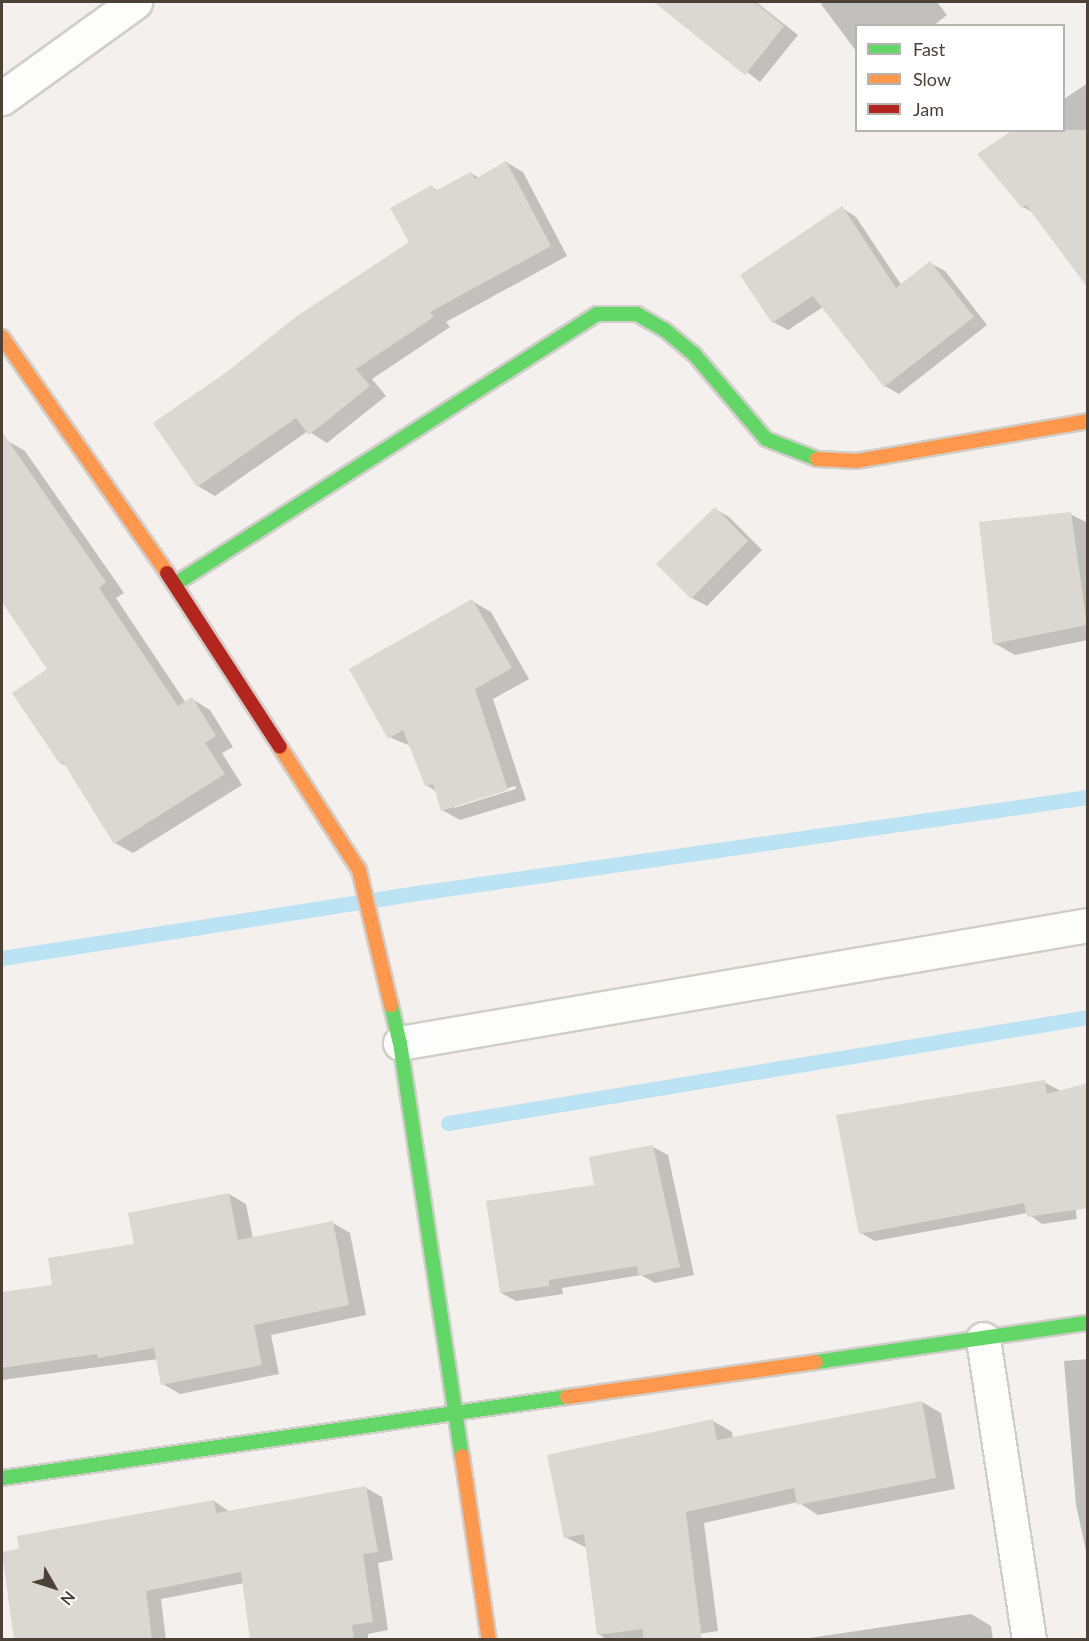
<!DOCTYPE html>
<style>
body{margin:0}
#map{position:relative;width:1089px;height:1641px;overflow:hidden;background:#f3f0ed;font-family:Lato,sans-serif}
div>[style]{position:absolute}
.shadow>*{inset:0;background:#0003}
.stream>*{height:15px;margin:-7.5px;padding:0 7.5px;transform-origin:7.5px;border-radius:7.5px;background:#bce3f3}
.building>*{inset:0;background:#dbd7d3}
.roads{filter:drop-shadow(2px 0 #d1ceca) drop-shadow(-2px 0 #d1ceca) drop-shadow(0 2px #d1ceca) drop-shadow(0 -2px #d1ceca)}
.street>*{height:33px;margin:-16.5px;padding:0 16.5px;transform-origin:16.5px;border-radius:16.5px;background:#fdfdfc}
.fast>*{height:14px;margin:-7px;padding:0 7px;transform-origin:7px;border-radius:7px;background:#63d668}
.slow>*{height:14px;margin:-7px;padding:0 7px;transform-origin:7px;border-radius:7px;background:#ff974d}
.jam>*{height:14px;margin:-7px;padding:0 7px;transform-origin:7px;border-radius:7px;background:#b3261e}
span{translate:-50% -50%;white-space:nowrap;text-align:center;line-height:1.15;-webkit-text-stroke:6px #fff;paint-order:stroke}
.frame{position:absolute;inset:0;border:3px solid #4b4137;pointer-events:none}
.legend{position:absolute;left:855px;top:24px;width:210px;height:108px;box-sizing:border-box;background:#fff;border:2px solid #b7b3af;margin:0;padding:8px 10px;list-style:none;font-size:18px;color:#4b4137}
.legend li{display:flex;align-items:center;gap:12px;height:30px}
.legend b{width:30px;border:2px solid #b7b3af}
.north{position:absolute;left:24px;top:1557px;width:60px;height:60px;-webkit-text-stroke:4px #fff;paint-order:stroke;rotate:129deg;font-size:16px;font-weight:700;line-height:24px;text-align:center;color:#4b4137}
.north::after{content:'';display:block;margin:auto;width:21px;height:27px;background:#4b4137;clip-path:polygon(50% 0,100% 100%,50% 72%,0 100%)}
</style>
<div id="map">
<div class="shadow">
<div style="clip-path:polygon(678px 2px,756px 2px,798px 35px,760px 82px,669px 12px)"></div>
<div style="clip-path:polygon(824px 2px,937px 2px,947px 15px,933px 26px,856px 26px,856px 51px,821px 4px)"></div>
<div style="clip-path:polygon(1088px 83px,1088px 283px,1035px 214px,1023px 207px,1064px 130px,1064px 99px)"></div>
<div style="clip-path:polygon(506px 162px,523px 172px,567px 256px,446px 322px,450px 327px,372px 379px,386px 396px,327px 443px,308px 431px,215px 496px,198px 486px,411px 243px,432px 187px,438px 191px,471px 173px,479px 178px)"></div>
<div style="clip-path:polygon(842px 208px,856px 217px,902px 286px,930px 263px,945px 271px,987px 325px,899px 394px,885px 386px,823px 307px,788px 330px,773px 322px)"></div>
<div style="clip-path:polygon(6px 440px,25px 451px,124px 593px,116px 598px,186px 703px,192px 699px,210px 710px,233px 747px,222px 753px,242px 785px,133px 853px,115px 843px,68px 767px,61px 763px,49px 669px,2px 599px,2px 444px)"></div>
<div style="clip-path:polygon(715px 509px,729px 517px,762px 550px,707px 606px,692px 598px,658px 564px)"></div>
<div style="clip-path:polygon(1070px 514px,1088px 523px,1088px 640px,1015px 655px,994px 643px)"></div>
<div style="clip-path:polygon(evenodd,472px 601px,491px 612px,529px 679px,493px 699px,526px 800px,460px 820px,442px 810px,437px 792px,426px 785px,411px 746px,389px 737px,472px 601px,515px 786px,516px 789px,454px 808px,454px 805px,515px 786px)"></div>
<div style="clip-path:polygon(1044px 1082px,1059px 1090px,1077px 1219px,1042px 1224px,1027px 1213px,875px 1241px,861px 1233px)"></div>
<div style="clip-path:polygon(653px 1147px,668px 1155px,694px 1275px,655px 1283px,641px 1275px,562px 1288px,563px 1294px,516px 1301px,501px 1293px,596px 1186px)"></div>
<div style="clip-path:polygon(229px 1194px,246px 1204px,253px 1239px,333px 1223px,350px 1233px,366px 1315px,271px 1335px,279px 1374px,180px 1394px,163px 1384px,158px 1359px,2px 1380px,2px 1294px,54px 1286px)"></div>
<div style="clip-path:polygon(1088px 1359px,1088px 1560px,1076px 1505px,1064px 1361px)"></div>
<div style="clip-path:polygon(922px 1402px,941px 1413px,955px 1489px,818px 1515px,798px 1502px,704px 1523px,718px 1631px,658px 1640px,608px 1640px,598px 1634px,587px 1548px,565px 1537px,713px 1421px,732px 1432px,733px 1438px)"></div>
<div style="clip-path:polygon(366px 1488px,382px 1497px,393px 1560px,378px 1563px,388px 1630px,368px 1634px,368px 1640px,252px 1640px,244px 1583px,161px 1599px,166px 1640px,6px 1640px,16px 1638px,2px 1553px,214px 1501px,230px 1512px)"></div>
<div style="clip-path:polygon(971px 1614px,991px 1626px,993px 1640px,796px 1640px)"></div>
</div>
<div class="stream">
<div style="left:2px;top:958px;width:420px;rotate:-8.9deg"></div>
<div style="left:417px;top:893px;width:678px;rotate:-8.14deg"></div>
<div style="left:448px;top:1123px;width:649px;rotate:-9.4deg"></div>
</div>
<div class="building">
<div style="clip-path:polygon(654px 2px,754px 2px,784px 26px,745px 75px)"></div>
<div style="clip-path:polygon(1013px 130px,1088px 130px,1088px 288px,1026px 205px,1022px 208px,977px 154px)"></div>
<div style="clip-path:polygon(506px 161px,551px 246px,430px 312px,434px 317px,356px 369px,370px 386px,309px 435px,296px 418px,197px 487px,153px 423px,228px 371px,297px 316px,409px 242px,390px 208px,432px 185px,435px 191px,471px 172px,475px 179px)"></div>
<div style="clip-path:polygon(842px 206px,896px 288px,930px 261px,974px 317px,884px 387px,813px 296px,772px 323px,740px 275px)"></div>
<div style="clip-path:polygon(2px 432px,106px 582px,99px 588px,178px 706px,192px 697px,216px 736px,205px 743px,225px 774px,114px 844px,63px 762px,60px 764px,12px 693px,47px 669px,2px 602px)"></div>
<div style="clip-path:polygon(715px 507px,748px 541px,691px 599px,656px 564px)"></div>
<div style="clip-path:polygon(1071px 512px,1087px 625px,993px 644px,979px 522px)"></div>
<div style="clip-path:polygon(472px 599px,512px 668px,475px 689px,508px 790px,441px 811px,433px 784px,425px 786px,403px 730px,388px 739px,349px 669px)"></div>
<div style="clip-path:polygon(1045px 1080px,1047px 1094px,1088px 1083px,1088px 1208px,1027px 1217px,1024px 1203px,859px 1234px,836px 1115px)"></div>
<div style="clip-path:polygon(653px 1145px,680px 1267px,639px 1276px,637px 1266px,549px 1280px,549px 1286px,500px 1293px,486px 1201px,594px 1185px,589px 1157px)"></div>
<div style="clip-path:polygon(229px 1193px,238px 1240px,333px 1221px,349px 1305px,254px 1325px,262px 1365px,161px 1385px,154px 1348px,98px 1358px,97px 1354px,2px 1368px,2px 1292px,52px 1285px,48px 1258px,134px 1244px,128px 1213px)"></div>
<div style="clip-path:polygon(922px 1401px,936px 1478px,797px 1505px,794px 1488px,686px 1512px,702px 1640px,643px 1640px,643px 1629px,597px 1635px,584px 1534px,564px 1538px,547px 1455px,713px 1419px,717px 1440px)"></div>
<div style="clip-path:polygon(366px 1486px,378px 1552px,363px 1554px,373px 1622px,352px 1625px,354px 1640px,250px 1640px,241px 1572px,146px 1591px,152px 1640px,14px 1640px,2px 1552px,19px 1549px,17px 1536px,214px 1500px,216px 1513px)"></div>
</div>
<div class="roads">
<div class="street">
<div style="left:2px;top:98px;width:164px;rotate:-35.8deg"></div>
<div style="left:400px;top:1043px;width:698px;rotate:-9.73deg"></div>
<div style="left:983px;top:1339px;width:304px;rotate:81.3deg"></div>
</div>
<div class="fast">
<div style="left:175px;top:584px;width:501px;rotate:-32.61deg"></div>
<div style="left:597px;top:314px;width:40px"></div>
<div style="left:637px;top:314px;width:32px;rotate:30deg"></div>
<div style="left:665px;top:330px;width:38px;rotate:40deg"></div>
<div style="left:694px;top:354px;width:111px;rotate:49.7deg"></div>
<div style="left:766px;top:439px;width:55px;rotate:21.4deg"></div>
<div style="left:391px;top:1005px;width:39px;rotate:77deg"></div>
<div style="left:400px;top:1043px;width:418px;rotate:81.5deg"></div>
<div style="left:816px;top:1362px;width:275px;rotate:-8.2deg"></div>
<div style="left:2px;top:1478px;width:571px;rotate:-8.16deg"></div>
</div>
<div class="slow">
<div style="left:2px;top:337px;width:288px;rotate:55deg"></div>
<div style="left:817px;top:459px;width:40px;rotate:2.9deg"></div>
<div style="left:857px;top:461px;width:234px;rotate:-9.8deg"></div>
<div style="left:280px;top:747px;width:146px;rotate:57.3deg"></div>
<div style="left:359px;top:870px;width:139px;rotate:76.7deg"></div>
<div style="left:567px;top:1397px;width:251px;rotate:-8deg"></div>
<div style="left:462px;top:1456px;width:186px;rotate:81.7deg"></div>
</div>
<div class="jam">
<div style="left:167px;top:573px;width:207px;rotate:57deg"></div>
</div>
</div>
<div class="frame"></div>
<ul class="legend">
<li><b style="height:8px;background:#63d668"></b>Fast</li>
<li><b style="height:8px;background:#ff974d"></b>Slow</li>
<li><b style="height:8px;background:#b3261e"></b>Jam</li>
</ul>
<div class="north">N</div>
</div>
